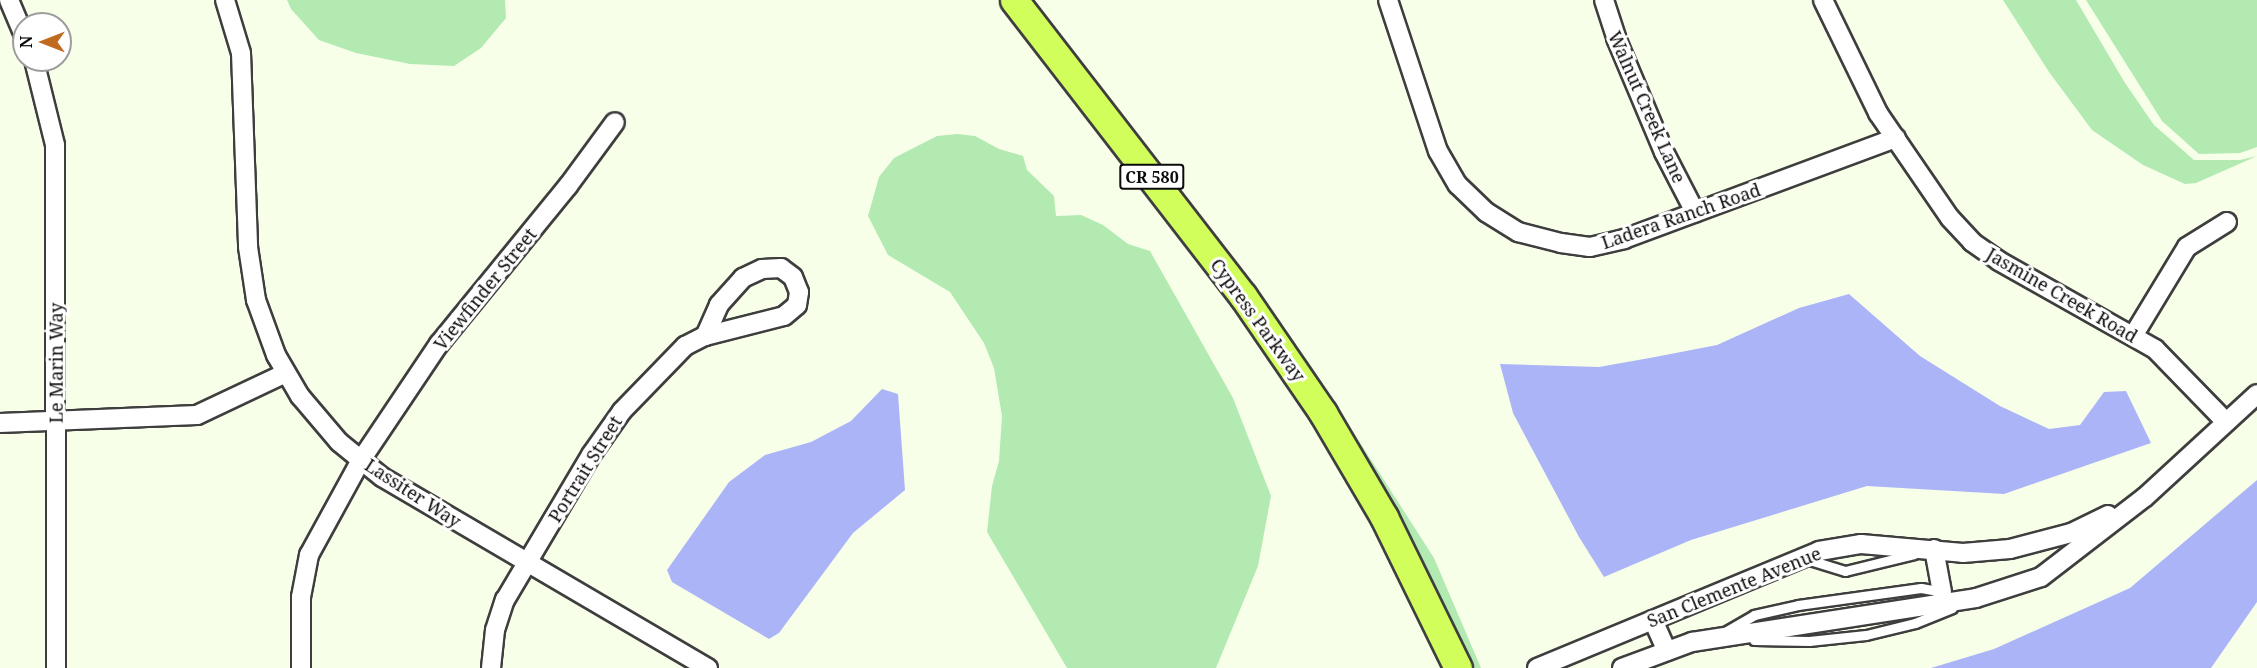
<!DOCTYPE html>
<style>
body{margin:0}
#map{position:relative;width:2257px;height:668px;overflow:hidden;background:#f8ffe9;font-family:"Noto Serif",serif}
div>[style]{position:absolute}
.green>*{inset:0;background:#b2eab2}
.water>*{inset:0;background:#acb4f8}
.roads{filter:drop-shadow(2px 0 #3e3e3e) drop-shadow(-2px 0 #3e3e3e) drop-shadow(0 2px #3e3e3e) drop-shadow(0 -2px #3e3e3e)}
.service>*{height:9px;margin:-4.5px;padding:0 4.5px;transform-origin:4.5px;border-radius:4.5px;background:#fff}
.minor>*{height:18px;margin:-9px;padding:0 9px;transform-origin:9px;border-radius:9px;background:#fff}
.primary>*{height:27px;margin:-13.5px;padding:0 13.5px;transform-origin:13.5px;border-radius:13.5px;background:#d1fe5a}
span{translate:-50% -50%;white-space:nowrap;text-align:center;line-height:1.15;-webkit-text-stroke:6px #fff;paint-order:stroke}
.shield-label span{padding:2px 4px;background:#fff;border:2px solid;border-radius:4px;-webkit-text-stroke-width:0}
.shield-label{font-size:16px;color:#0b0b0b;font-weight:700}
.street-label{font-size:18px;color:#0b0b0b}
.north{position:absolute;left:12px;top:12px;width:60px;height:60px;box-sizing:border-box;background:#fff;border:2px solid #9d9d9d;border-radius:50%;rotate:270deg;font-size:16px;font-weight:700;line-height:24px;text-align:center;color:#0b0b0b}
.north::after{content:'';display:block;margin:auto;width:21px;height:27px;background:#c06a1f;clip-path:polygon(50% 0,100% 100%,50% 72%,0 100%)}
</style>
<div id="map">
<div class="green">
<div style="clip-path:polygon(287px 0,505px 0,506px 18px,481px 48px,454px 66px,410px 64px,356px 53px,319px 40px,291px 9px)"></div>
<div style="clip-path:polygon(2003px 0,2076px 0,2125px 83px,2154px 125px,2194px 160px,2240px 160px,2257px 156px,2196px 183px,2185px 184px,2143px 165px,2092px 130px,2049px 72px)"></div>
<div style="clip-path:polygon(2086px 0,2257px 0,2257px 147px,2240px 153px,2199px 154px,2162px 121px)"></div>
<div style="clip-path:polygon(957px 134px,975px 136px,999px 149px,1023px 156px,1027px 170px,1054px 196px,1056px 216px,1081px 215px,1103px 225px,1128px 244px,1150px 251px,1233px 398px,1271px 496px,1258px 566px,1216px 668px,1067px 668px,987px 532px,992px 486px,999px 461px,1002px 416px,994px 368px,984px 343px,950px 292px,888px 255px,868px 216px,879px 177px,894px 158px,937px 136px)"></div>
<div style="clip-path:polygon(1211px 239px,1309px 363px,1434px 558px,1481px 668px,1469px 668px)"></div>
</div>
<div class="water">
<div style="clip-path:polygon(1849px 294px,1920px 356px,2000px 406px,2049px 429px,2080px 425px,2104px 392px,2126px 391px,2151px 443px,2004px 494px,1867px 486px,1691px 540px,1604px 577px,1579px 537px,1513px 413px,1500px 364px,1599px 367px,1655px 357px,1717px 345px,1799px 308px)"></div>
<div style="clip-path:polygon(882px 389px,898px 394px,905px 490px,853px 533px,779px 633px,769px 639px,672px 582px,667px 570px,729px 482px,765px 455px,811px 442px,851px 421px)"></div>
<div style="clip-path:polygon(2257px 480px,2257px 602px,2211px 668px,1931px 668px,1994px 649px,2130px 588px)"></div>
</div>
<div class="roads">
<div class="service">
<div style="left:1803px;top:558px;width:44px;rotate:17.2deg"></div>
<div style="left:1845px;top:571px;width:71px;rotate:-13.8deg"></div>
<div style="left:1725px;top:632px;width:34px;rotate:-30deg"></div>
<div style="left:1754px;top:615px;width:45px;rotate:-12.8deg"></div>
<div style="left:1798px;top:605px;width:124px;rotate:-7.9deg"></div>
<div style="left:1921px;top:588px;width:23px;rotate:10deg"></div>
<div style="left:1754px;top:640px;width:55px;rotate:1deg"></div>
<div style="left:1809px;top:641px;width:57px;rotate:-6deg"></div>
<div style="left:1866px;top:635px;width:50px;rotate:-13.8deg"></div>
<div style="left:1915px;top:623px;width:40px;rotate:-22deg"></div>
</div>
<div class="minor">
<div style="left:9px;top:0;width:39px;rotate:67deg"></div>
<div style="left:225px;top:0;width:55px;rotate:73.2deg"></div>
<div style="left:241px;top:53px;width:194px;rotate:87.9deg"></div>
<div style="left:248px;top:247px;width:54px;rotate:81.4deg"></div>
<div style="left:256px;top:300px;width:59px;rotate:70deg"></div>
<div style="left:276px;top:355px;width:48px;rotate:59.7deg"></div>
<div style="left:300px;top:396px;width:60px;rotate:49.7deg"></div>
<div style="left:339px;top:442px;width:55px;rotate:39.1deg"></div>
<div style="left:382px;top:477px;width:378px;rotate:30.4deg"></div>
<div style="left:1388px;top:0;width:159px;rotate:71.7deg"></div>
<div style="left:1438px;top:151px;width:39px;rotate:60deg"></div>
<div style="left:1458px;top:185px;width:39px;rotate:44deg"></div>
<div style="left:1486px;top:212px;width:38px;rotate:32deg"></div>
<div style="left:1518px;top:232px;width:44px;rotate:14.3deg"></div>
<div style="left:1561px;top:243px;width:29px;rotate:8deg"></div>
<div style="left:1590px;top:247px;width:35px;rotate:-13deg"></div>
<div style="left:1624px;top:239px;width:290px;rotate:-20.4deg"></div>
<div style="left:1604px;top:0;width:40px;rotate:72deg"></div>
<div style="left:1616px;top:38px;width:124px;rotate:67.2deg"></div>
<div style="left:1664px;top:152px;width:68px;rotate:62.7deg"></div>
<div style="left:1823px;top:0;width:126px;rotate:64deg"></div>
<div style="left:1878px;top:113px;width:127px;rotate:55.6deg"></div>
<div style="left:1950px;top:218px;width:33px;rotate:47deg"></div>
<div style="left:1972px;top:242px;width:33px;rotate:35deg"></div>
<div style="left:1999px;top:261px;width:179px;rotate:29.4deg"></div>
<div style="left:2155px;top:349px;width:102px;rotate:45.8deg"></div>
<div style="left:34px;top:60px;width:88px;rotate:76.1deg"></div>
<div style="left:55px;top:145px;width:523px;rotate:89.89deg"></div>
<div style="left:2133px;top:336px;width:104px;rotate:-58.8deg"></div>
<div style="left:2187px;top:247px;width:47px;rotate:-32deg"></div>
<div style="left:0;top:423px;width:197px;rotate:-2.3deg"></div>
<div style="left:197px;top:415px;width:98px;rotate:-25.3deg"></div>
<div style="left:1934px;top:549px;width:44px;rotate:79.5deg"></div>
<div style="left:1653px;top:620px;width:34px;rotate:66deg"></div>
<div style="left:301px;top:668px;width:71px;rotate:-90deg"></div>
<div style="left:301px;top:597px;width:43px;rotate:-79.2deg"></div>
<div style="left:309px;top:555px;width:108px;rotate:-61.3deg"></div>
<div style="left:361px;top:460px;width:140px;rotate:-56.1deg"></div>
<div style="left:439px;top:344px;width:204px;rotate:-50.8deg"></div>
<div style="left:568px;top:186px;width:79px;rotate:-53.7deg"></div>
<div style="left:491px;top:668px;width:38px;rotate:-84deg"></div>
<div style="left:495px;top:630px;width:32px;rotate:-72deg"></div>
<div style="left:505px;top:600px;width:169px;rotate:-59.3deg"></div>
<div style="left:591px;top:455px;width:54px;rotate:-54.8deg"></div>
<div style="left:622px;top:411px;width:91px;rotate:-45.9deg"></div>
<div style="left:685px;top:346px;width:22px;rotate:-27deg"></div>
<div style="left:705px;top:336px;width:81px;rotate:-14.2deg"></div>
<div style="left:784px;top:316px;width:17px;rotate:-40deg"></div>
<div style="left:797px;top:305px;width:13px;rotate:-81deg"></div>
<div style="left:799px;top:292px;width:16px;rotate:-112deg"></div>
<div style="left:793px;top:277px;width:15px;rotate:-143deg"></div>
<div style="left:781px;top:268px;width:19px;rotate:177deg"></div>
<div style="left:762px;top:269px;width:21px;rotate:155deg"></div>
<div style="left:743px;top:278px;width:36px;rotate:132deg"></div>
<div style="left:719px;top:305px;width:34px;rotate:114deg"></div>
<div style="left:1537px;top:668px;width:305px;rotate:-22.5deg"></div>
<div style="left:1819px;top:551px;width:43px;rotate:-9.5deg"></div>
<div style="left:1861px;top:544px;width:102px;rotate:5deg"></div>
<div style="left:1963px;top:553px;width:47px;rotate:-4.9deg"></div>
<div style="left:2010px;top:549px;width:63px;rotate:-14.7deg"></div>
<div style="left:2071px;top:533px;width:41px;rotate:-25.9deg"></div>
<div style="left:1622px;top:668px;width:75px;rotate:-20.4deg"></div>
<div style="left:1692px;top:642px;width:287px;rotate:-8.8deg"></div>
<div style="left:1976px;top:598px;width:68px;rotate:-17.9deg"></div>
<div style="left:2041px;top:577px;width:131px;rotate:-37.6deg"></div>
<div style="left:2145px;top:497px;width:152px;rotate:-42.6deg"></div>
</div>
<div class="primary">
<div style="left:1014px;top:0;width:374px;rotate:52.3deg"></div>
<div style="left:1243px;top:296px;width:142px;rotate:55.6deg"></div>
<div style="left:1323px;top:413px;width:121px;rotate:59.6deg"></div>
<div style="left:1384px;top:517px;width:168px;rotate:63.9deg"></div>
</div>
</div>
<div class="shield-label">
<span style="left:1152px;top:177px">CR 580</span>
</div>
<div class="street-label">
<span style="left:1647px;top:107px;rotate:66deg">Walnut Creek Lane</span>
<span style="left:1681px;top:216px;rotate:-19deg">Ladera Ranch Road</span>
<span style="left:485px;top:289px;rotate:-51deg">Viewfinder Street</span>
<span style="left:2062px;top:295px;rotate:30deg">Jasmine Creek Road</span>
<span style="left:1258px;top:320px;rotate:54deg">Cypress Parkway</span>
<span style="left:56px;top:363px;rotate:-90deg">Le Marin Way</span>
<span style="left:585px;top:469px;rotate:-58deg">Portrait Street</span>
<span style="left:413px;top:493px;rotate:33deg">Lassiter Way</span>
<span style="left:1734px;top:587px;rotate:-22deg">San Clemente Avenue</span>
</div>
<div class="north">N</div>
</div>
